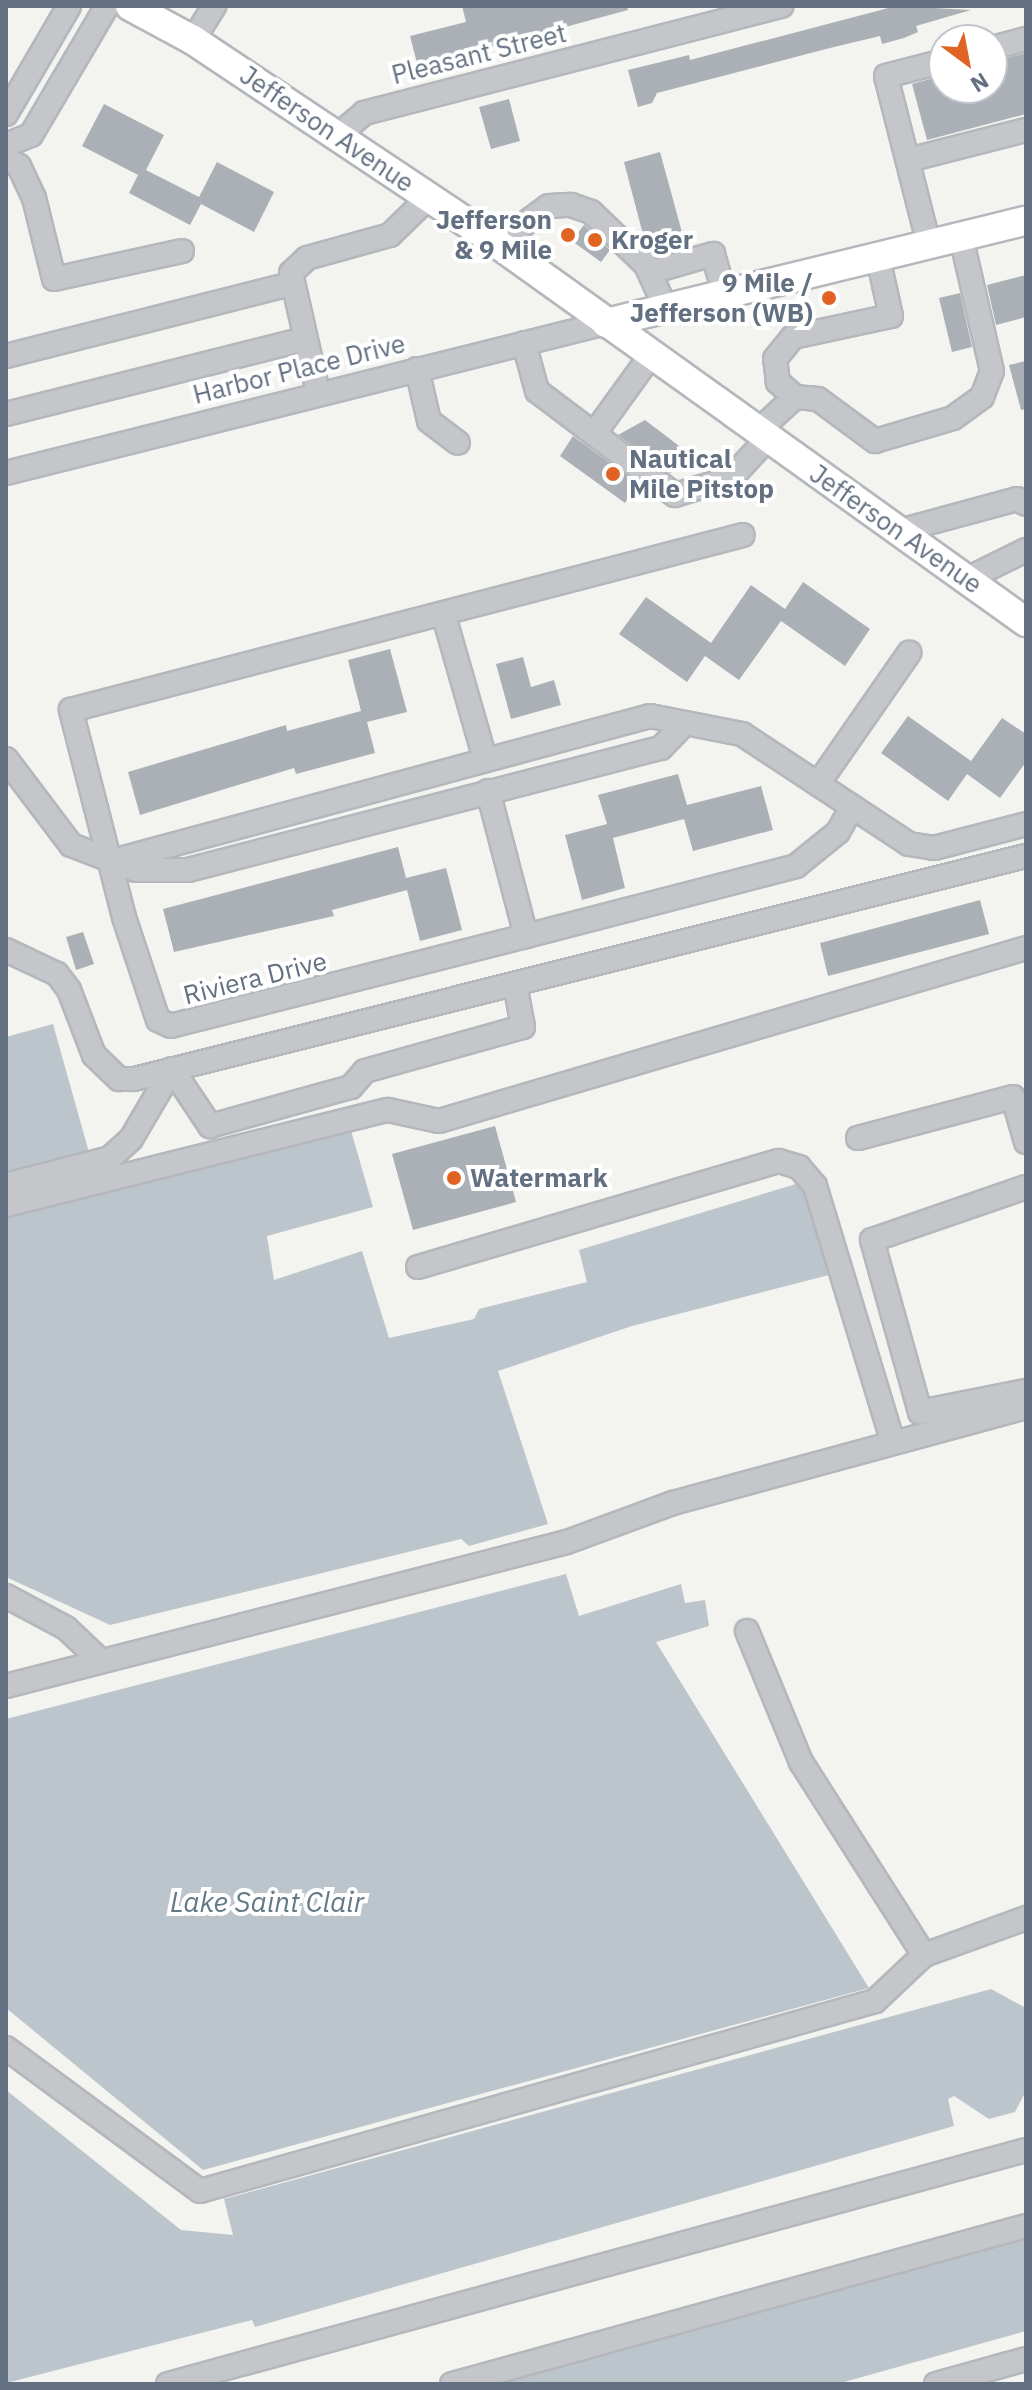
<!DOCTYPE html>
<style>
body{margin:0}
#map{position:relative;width:1032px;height:2390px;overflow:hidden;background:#f3f4f0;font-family:"IBM Plex Sans",sans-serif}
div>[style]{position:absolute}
.water>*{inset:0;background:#bcc5cb}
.building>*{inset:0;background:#aab0b6}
.roads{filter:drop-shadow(2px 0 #b4b7bc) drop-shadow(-2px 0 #b4b7bc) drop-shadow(0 2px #b4b7bc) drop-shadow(0 -2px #b4b7bc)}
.minor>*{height:22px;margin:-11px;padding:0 11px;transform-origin:11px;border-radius:11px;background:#c4c6ca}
.major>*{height:28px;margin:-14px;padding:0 14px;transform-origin:14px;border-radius:14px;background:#fff}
.dots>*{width:22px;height:22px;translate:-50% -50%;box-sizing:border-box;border:4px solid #fff;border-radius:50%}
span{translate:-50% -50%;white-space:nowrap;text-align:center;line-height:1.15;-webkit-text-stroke:8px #fff;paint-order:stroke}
.street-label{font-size:26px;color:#637081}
.poi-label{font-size:26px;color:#637081;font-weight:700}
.right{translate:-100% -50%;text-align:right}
.left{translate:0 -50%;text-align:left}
.water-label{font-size:28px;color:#637985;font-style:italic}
.frame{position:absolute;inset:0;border:8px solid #637081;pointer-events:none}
.north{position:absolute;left:928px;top:24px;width:80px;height:80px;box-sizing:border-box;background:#fff;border:2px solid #c1c6cd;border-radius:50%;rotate:148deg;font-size:22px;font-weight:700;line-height:32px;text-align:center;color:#637081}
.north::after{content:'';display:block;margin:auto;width:28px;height:36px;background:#e16323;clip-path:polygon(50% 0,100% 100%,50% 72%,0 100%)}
</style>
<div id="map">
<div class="water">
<div style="clip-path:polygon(53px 1024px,90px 1156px,6px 1177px,6px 1037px)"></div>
<div style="clip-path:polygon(350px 1127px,373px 1207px,267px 1236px,274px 1280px,362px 1251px,389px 1338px,474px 1319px,479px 1309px,587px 1282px,579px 1250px,806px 1181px,829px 1275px,632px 1326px,498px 1371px,548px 1524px,469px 1546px,461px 1539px,110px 1625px,6px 1577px,6px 1212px)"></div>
<div style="clip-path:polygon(566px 1574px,579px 1616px,681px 1584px,685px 1603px,705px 1600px,709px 1626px,656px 1642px,869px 1988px,203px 2170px,6px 2008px,6px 1719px)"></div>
<div style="clip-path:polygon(991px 1989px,1026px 2008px,1026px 2091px,1015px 2112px,989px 2119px,954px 2096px,948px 2099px,954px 2126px,255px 2327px,252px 2320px,6px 2383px,6px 2090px,181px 2230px,233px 2235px,224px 2199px)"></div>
<div style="clip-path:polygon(1026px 2238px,1026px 2331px,837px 2384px,486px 2384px)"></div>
</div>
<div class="building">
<div style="clip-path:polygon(462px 6px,627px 6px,628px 10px,418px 67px,410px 36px,466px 22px)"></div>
<div style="clip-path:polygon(896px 6px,971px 10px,916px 26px,918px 32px,904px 38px,882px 44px,880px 36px,830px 48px,657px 93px,652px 103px,638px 107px,628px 70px,689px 55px,690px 60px)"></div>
<div style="clip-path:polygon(1026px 53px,1026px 114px,927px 140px,912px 84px,944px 75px,944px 88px,992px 88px,992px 62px)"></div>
<div style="clip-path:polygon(509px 99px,520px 141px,491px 149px,479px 107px)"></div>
<div style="clip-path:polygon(104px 104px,164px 135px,146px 170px,199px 197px,217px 162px,274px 192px,254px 232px,201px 204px,190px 225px,129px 193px,138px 175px,82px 146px)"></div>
<div style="clip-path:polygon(660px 152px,686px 247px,656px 256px,646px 246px,624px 162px)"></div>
<div style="clip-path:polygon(584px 225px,610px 250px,601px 262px,572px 241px)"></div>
<div style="clip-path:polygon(1026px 275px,1026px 317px,996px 325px,987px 285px)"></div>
<div style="clip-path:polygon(960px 293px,972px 347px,952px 352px,939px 298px)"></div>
<div style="clip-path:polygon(1026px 361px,1026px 409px,1021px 410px,1009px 365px)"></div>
<div style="clip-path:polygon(645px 420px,695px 458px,670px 473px,618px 435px)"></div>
<div style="clip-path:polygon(573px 436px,638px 484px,625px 503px,560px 456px)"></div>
<div style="clip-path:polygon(803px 582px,870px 629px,845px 666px,781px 621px,739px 680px,705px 656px,687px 682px,619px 634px,646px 597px,711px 643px,751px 585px,785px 609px)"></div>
<div style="clip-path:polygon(390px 649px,407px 712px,367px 722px,375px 753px,296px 774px,294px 768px,140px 815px,128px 772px,286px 725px,287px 731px,361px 711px,348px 660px)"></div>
<div style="clip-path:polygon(523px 657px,531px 687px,554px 680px,561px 705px,511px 719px,496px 664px)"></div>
<div style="clip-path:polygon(908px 716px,971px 761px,1002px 718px,1026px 734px,1026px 762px,1000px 798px,967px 774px,948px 801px,881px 753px)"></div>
<div style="clip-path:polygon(678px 774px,687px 805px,761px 786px,773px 830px,693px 851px,684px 819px,613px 838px,625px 888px,582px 900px,565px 835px,607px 824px,598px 795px)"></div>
<div style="clip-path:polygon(398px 847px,406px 878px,446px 868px,462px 930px,420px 941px,407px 890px,332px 910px,334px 916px,174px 952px,163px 909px)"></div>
<div style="clip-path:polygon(980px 900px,989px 934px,828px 976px,820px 943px)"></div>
<div style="clip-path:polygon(83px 932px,94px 964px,76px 970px,66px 937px)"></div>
<div style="clip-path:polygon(495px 1126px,516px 1202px,413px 1230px,392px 1154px)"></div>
</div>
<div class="roads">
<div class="minor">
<div style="left:193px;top:40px;width:40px;rotate:-58deg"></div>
<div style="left:992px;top:48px;width:35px;rotate:-15deg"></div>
<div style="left:6px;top:114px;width:125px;rotate:-59.7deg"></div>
<div style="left:338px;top:135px;width:34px;rotate:-40deg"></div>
<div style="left:364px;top:113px;width:431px;rotate:-14.4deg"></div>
<div style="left:6px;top:145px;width:27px;rotate:-22deg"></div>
<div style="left:31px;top:135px;width:150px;rotate:-59.5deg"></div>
<div style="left:6px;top:158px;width:15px;rotate:32deg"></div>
<div style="left:19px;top:166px;width:35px;rotate:65deg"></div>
<div style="left:34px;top:198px;width:83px;rotate:76.1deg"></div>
<div style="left:54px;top:279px;width:131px;rotate:-12.3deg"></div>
<div style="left:908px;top:160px;width:122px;rotate:-14.3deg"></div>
<div style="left:497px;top:244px;width:64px;rotate:-36.2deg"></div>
<div style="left:549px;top:206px;width:22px;rotate:-3deg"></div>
<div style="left:571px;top:205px;width:21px;rotate:19deg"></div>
<div style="left:591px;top:212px;width:76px;rotate:43.9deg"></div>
<div style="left:646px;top:265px;width:51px;rotate:65.5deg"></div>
<div style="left:929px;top:245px;width:174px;rotate:-104.3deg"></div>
<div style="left:886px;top:76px;width:60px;rotate:-14.5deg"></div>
<div style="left:651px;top:272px;width:65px;rotate:-16.2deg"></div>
<div style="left:713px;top:254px;width:44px;rotate:74.1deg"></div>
<div style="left:524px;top:343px;width:50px;rotate:74.8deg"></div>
<div style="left:537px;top:391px;width:173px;rotate:37deg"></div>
<div style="left:675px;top:495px;width:59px;rotate:-16.9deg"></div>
<div style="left:731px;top:478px;width:54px;rotate:-47.2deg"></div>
<div style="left:6px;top:356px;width:293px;rotate:-14.2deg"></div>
<div style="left:417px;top:369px;width:53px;rotate:77deg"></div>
<div style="left:429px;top:421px;width:36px;rotate:37deg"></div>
<div style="left:318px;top:392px;width:122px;rotate:-102.8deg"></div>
<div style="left:291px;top:273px;width:22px;rotate:-43deg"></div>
<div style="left:307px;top:258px;width:86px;rotate:-15.5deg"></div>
<div style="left:390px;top:235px;width:54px;rotate:-44.3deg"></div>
<div style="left:795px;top:397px;width:23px;rotate:-139deg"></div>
<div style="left:778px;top:382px;width:23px;rotate:-97deg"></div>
<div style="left:775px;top:359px;width:28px;rotate:-51deg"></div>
<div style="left:793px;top:337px;width:100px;rotate:-12.1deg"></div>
<div style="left:891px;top:316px;width:59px;rotate:-102.6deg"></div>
<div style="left:6px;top:414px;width:307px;rotate:-14.1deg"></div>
<div style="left:758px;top:431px;width:50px;rotate:-42.6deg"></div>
<div style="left:795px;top:397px;width:23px;rotate:5deg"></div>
<div style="left:818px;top:399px;width:71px;rotate:36.4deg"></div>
<div style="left:875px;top:441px;width:81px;rotate:-16.4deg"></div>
<div style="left:953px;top:418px;width:36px;rotate:-36deg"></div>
<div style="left:982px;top:397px;width:28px;rotate:-69deg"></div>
<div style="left:992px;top:371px;width:138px;rotate:-103deg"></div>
<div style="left:594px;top:434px;width:97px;rotate:-54.2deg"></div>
<div style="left:6px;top:473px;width:618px;rotate:-14.04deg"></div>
<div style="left:899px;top:531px;width:122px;rotate:-15.2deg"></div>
<div style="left:1017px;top:499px;width:10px;rotate:29deg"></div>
<div style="left:967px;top:579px;width:66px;rotate:-26.2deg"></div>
<div style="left:444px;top:616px;width:149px;rotate:74deg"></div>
<div style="left:6px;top:759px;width:108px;rotate:52.9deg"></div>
<div style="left:71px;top:845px;width:70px;rotate:21deg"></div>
<div style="left:136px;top:870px;width:52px"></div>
<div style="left:188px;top:870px;width:488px;rotate:-14.5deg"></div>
<div style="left:661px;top:748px;width:29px;rotate:-46deg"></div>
<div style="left:818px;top:784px;width:160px;rotate:-55.2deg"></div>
<div style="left:488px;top:791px;width:150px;rotate:75.3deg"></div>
<div style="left:526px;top:936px;width:366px;rotate:165.8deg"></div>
<div style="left:171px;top:1026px;width:14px;rotate:-155deg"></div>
<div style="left:158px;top:1020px;width:108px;rotate:-108.3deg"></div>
<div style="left:124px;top:917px;width:214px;rotate:-104.4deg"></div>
<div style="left:71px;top:710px;width:694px;rotate:-14.6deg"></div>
<div style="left:112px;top:861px;width:557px;rotate:-15.08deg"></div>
<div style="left:650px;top:716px;width:94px;rotate:11.1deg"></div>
<div style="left:742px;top:734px;width:200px;rotate:33.4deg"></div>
<div style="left:909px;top:844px;width:25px;rotate:9deg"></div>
<div style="left:934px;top:848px;width:95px;rotate:-14.6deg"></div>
<div style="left:526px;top:936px;width:279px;rotate:-14.5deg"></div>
<div style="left:796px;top:866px;width:54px;rotate:-39deg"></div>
<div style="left:838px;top:832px;width:26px;rotate:-61deg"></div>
<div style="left:6px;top:950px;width:56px;rotate:25.2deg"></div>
<div style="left:57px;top:974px;width:20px;rotate:53deg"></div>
<div style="left:69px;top:990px;width:70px;rotate:69deg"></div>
<div style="left:94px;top:1055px;width:35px;rotate:44deg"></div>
<div style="left:119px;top:1079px;width:15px"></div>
<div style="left:134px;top:1079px;width:919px;rotate:-14.04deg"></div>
<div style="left:858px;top:1138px;width:160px;rotate:-14.8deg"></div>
<div style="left:1013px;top:1097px;width:47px;rotate:73.9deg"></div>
<div style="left:6px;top:1185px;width:107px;rotate:-14.6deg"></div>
<div style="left:110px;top:1158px;width:28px;rotate:-42deg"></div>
<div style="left:131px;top:1139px;width:81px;rotate:-59.6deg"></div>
<div style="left:172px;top:1069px;width:69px;rotate:56.3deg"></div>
<div style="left:210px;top:1126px;width:146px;rotate:-15.5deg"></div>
<div style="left:351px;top:1087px;width:21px;rotate:-49deg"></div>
<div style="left:365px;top:1071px;width:164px;rotate:-15.6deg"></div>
<div style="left:523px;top:1027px;width:44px;rotate:-100.5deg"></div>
<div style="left:1026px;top:1187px;width:163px;rotate:161deg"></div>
<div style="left:872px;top:1240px;width:179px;rotate:74.4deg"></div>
<div style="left:920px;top:1412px;width:108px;rotate:-11.2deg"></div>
<div style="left:6px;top:1205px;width:394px;rotate:-14deg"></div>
<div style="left:388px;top:1110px;width:52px;rotate:12.2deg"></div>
<div style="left:439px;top:1121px;width:612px;rotate:-16.42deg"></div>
<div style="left:418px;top:1267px;width:376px;rotate:-16.4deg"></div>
<div style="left:779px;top:1161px;width:21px;rotate:17deg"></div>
<div style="left:799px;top:1167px;width:25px;rotate:50deg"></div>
<div style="left:815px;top:1186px;width:268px;rotate:73.1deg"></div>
<div style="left:6px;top:1596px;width:68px;rotate:28.1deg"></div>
<div style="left:66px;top:1628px;width:48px;rotate:43.3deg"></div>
<div style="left:747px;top:1631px;width:142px;rotate:67.6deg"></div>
<div style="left:801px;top:1762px;width:229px;rotate:57.5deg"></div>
<div style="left:924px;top:1955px;width:109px;rotate:-19.9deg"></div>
<div style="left:6px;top:1686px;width:579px;rotate:-14.4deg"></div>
<div style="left:567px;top:1542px;width:113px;rotate:-20.2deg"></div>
<div style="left:673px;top:1503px;width:366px;rotate:-15.2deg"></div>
<div style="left:6px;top:2048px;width:241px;rotate:36.4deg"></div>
<div style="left:200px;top:2191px;width:701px;rotate:-15.72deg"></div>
<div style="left:875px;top:2001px;width:67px;rotate:-43.2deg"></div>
<div style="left:168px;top:2384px;width:889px;rotate:-15.26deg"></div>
<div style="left:452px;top:2384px;width:595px;rotate:-15.39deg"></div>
<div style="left:936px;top:2384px;width:93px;rotate:-15.5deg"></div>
</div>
<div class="major">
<div style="left:130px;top:6px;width:72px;rotate:28.4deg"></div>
<div style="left:193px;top:40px;width:355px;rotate:33.7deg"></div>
<div style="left:488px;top:237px;width:662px;rotate:35.59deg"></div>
<div style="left:606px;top:323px;width:432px;rotate:-13.7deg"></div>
</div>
</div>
<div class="dots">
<div style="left:568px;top:235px;background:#e16323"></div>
<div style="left:595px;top:240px;background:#e16323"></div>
<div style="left:829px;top:298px;background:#e16323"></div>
<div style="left:613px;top:474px;background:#e16323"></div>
<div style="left:454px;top:1178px;background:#e16323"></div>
</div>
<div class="street-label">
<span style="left:479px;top:54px;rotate:-14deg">Pleasant Street</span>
<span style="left:327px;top:129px;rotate:34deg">Jefferson Avenue</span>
<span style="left:299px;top:369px;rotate:-14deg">Harbor Place Drive</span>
<span style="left:896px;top:529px;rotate:35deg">Jefferson Avenue</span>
<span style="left:255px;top:978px;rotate:-14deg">Riviera Drive</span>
</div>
<div class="poi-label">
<span class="right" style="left:552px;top:235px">Jefferson<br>&amp; 9 Mile</span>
<span class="left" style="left:611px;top:240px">Kroger</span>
<span class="right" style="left:813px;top:298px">9 Mile /<br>Jefferson (WB)</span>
<span class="left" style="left:629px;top:474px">Nautical<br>Mile Pitstop</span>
<span class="left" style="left:470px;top:1178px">Watermark</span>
</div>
<div class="water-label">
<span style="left:267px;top:1902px">Lake Saint Clair</span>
</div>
<div class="frame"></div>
<div class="north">N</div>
</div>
